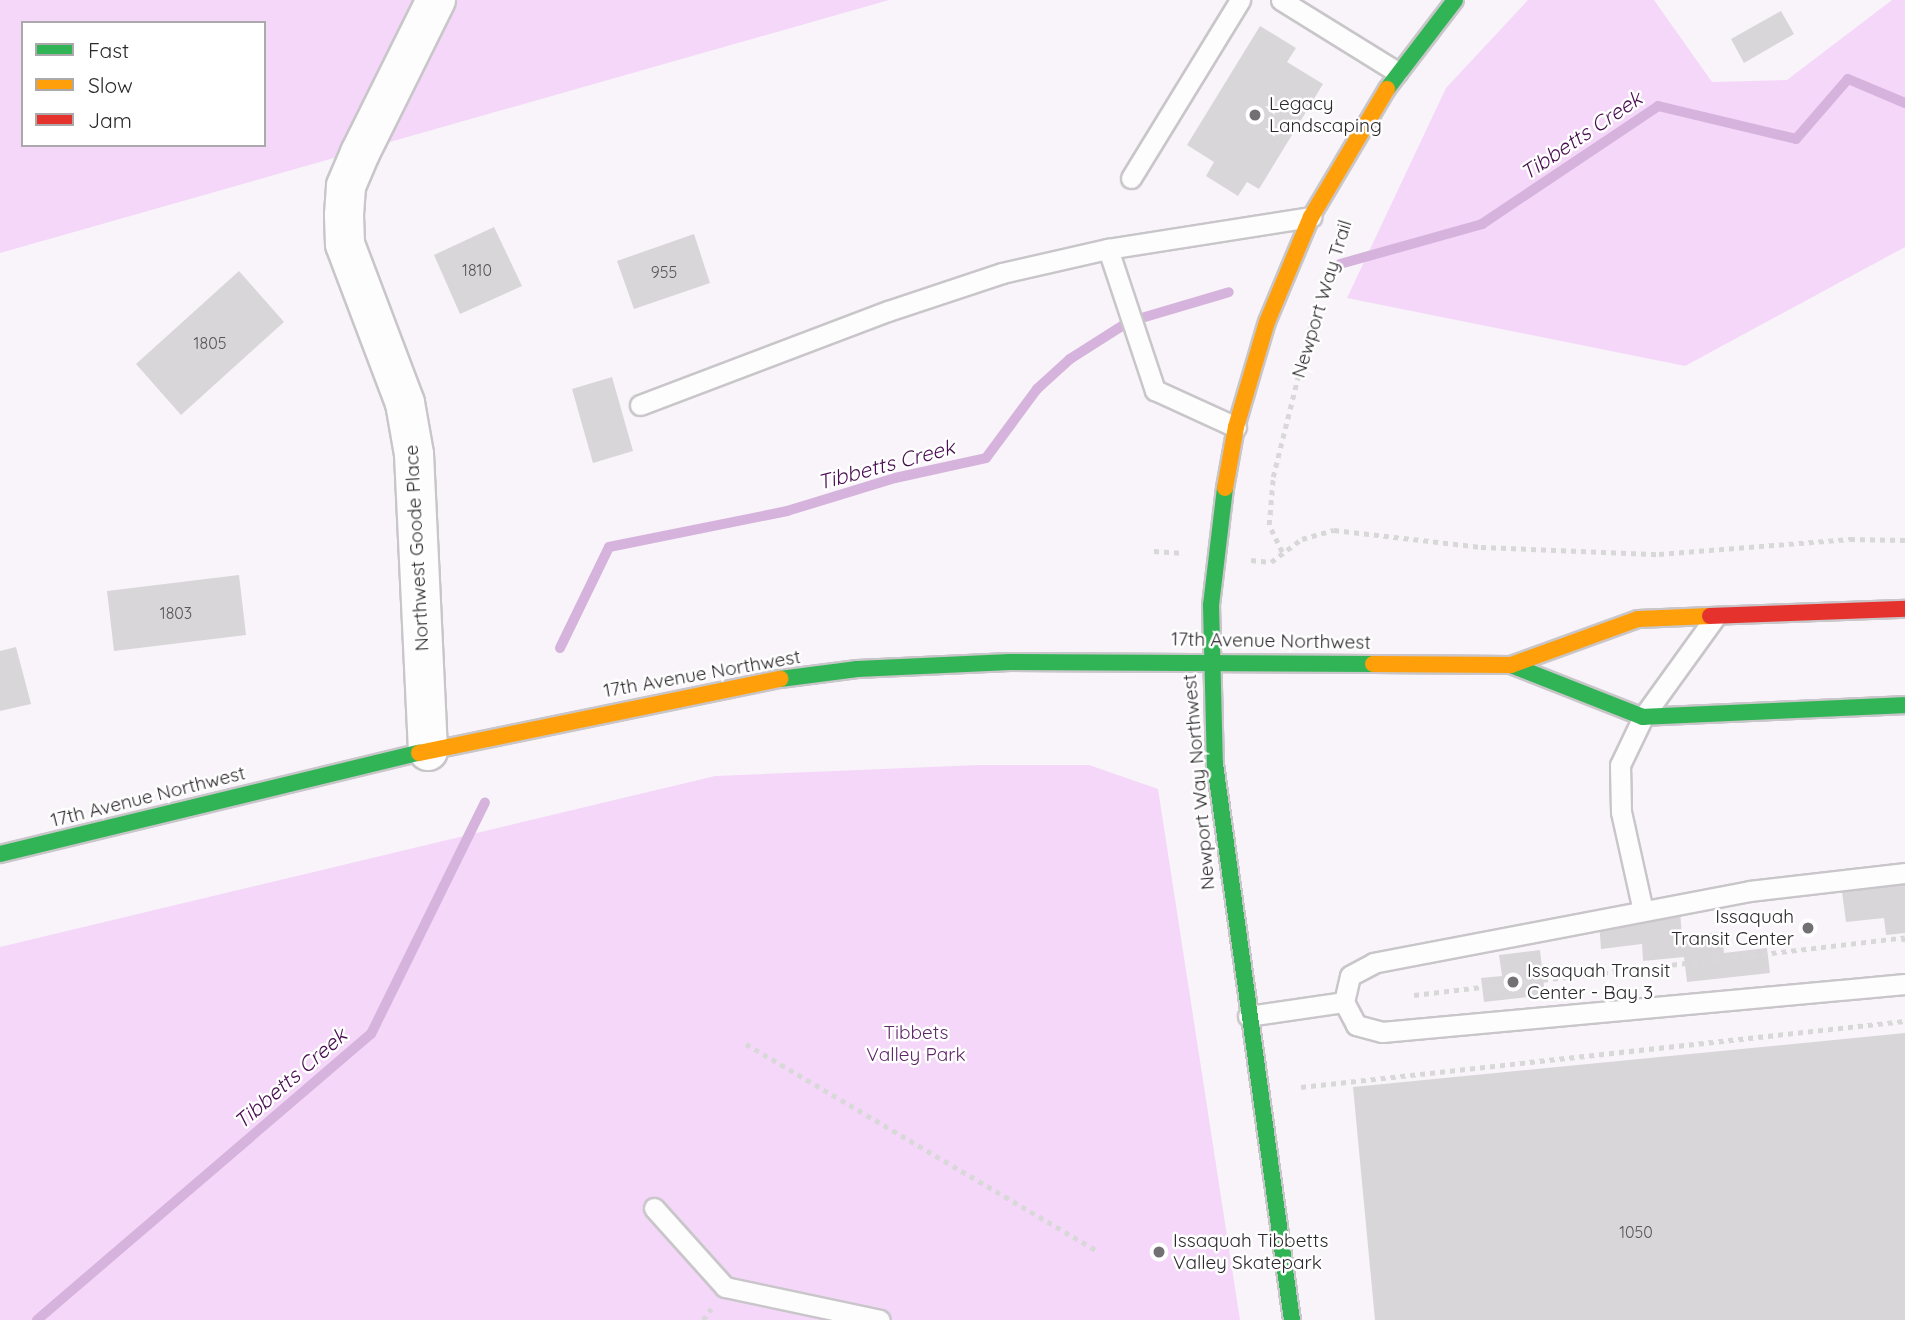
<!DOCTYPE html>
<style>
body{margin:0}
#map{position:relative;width:1905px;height:1320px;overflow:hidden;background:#f8f4f9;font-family:Quicksand,sans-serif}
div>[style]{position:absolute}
.green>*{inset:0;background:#f4d7f9}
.stream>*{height:10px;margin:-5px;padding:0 5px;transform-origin:5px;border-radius:5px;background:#d6b3dc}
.building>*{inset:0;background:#d9d6da}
.path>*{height:4.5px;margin-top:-2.25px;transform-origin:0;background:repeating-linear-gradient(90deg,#d9d8d9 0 5px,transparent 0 10px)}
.roads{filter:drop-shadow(2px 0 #c9c6ca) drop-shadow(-2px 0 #c9c6ca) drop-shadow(0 2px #c9c6ca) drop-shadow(0 -2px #c9c6ca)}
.lane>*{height:19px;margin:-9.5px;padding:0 9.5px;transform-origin:9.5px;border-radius:9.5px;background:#fefdfe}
.street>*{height:38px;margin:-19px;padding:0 19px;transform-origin:19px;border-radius:19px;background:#fefdfe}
.fast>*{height:16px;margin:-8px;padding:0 8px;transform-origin:8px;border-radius:8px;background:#30b455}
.slow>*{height:16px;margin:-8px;padding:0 8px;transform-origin:8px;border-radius:8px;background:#ff9f0a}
.jam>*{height:16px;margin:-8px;padding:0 8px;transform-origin:8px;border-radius:8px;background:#e5322d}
.dots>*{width:19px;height:19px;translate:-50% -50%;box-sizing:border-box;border:4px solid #fff;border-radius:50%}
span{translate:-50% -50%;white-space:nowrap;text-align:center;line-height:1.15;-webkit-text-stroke:5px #fff;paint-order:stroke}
.number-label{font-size:16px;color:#575458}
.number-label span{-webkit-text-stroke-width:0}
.poi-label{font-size:19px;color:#2c292c}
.left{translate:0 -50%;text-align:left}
.right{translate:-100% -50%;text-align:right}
.street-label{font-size:19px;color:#2c292c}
.park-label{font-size:19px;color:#60266a}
.water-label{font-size:21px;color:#480c51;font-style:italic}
.legend{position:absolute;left:21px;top:21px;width:245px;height:126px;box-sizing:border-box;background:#fff;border:2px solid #aba9ab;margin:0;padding:9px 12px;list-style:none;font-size:21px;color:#2c292c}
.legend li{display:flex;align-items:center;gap:14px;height:35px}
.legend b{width:35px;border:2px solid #aba9ab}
</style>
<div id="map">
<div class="green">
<div style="clip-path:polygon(evenodd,0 0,889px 0,0 253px,0 0,23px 23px,264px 23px,264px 145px,23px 145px,23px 23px)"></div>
<div style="clip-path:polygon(1528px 0,1654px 0,1712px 82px,1787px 80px,1892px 0,1905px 0,1905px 247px,1685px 366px,1347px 298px,1446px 88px)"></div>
<div style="clip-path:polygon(979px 765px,1089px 765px,1158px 789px,1240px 1320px,0 1320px,0 947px,715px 776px)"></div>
</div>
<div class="stream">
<div style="left:1340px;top:264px;width:148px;rotate:-15.7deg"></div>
<div style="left:1482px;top:224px;width:212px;rotate:-33.8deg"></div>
<div style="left:1658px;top:106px;width:142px;rotate:13.4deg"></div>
<div style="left:1796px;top:139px;width:79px;rotate:-49.1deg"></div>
<div style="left:1848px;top:79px;width:62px;rotate:22.8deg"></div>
<div style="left:560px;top:648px;width:112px;rotate:-64.1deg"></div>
<div style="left:609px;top:547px;width:182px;rotate:-11.4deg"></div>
<div style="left:787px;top:511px;width:113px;rotate:-17deg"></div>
<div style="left:895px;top:478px;width:93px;rotate:-12.4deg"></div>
<div style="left:986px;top:458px;width:86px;rotate:-53.5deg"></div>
<div style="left:1037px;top:389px;width:45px;rotate:-42.3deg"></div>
<div style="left:1070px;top:359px;width:69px;rotate:-32.5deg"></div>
<div style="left:1128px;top:322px;width:105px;rotate:-16.5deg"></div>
<div style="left:37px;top:1320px;width:440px;rotate:-40.6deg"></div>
<div style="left:371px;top:1034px;width:258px;rotate:-63.8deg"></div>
</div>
<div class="building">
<div style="clip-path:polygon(1781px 11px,1794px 34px,1744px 63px,1731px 39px)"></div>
<div style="clip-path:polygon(1260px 26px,1296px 48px,1287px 62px,1323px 84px,1259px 189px,1247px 182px,1238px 196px,1206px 176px,1214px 162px,1187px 145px)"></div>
<div style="clip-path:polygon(494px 227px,522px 286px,460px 314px,434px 255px)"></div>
<div style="clip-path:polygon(694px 234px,710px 283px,634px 309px,617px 261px)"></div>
<div style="clip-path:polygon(239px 271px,284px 322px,181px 415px,136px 364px)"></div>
<div style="clip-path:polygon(612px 377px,633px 451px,593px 463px,572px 389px)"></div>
<div style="clip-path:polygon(239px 575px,246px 635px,114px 651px,107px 591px)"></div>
<div style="clip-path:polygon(16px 647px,31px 704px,0 711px,0 651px)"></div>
<div style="clip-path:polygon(1905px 885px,1905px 933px,1886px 935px,1884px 918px,1846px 922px,1842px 892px)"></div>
<div style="clip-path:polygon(1680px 912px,1682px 936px,1722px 932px,1724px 953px,1767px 948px,1770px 973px,1687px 982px,1684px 957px,1643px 961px,1642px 944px,1601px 949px,1599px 921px)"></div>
<div style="clip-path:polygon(1540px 950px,1545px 995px,1484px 1002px,1481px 978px,1502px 976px,1499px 955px)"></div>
<div style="clip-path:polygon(1905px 1033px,1905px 1320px,1375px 1320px,1353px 1087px)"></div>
</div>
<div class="path">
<div style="left:1154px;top:551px;width:26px;rotate:4deg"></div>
<div style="left:1282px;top:552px;width:30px;rotate:-116deg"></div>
<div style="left:1269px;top:525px;width:48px;rotate:-85.2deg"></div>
<div style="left:1273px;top:477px;width:165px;rotate:-76deg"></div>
<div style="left:1251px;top:560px;width:20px;rotate:6deg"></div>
<div style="left:1271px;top:562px;width:39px;rotate:-37deg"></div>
<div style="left:1302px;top:539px;width:33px;rotate:-16deg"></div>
<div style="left:1334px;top:530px;width:148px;rotate:6.6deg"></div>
<div style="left:1481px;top:547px;width:178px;rotate:2.3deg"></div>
<div style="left:1659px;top:554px;width:192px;rotate:-4.5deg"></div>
<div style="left:1850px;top:539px;width:55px;rotate:1deg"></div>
<div style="left:1904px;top:937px;width:8px;rotate:83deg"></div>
<div style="left:1414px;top:995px;width:494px;rotate:-6.7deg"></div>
<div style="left:746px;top:1044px;width:406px;rotate:30.5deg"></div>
<div style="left:1301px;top:1087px;width:608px;rotate:-6.24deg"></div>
<div style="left:703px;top:1320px;width:14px;rotate:-54deg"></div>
</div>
<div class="roads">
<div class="lane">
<div style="left:1281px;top:0;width:137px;rotate:31.8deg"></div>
<div style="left:1131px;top:178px;width:209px;rotate:-58.5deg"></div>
<div style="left:1108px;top:249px;width:149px;rotate:71.6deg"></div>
<div style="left:1155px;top:390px;width:89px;rotate:24.6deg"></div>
<div style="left:640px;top:405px;width:265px;rotate:-20.8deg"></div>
<div style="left:888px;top:311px;width:120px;rotate:-18.4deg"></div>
<div style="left:1002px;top:273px;width:109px;rotate:-12.8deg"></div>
<div style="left:1108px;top:249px;width:206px;rotate:-9deg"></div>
<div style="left:1905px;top:873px;width:156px;rotate:173.4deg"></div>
<div style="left:1750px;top:891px;width:383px;rotate:169.2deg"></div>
<div style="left:1374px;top:963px;width:27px;rotate:152deg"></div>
<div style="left:1350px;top:976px;width:27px;rotate:103deg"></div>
<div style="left:1344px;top:1002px;width:26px;rotate:62deg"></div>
<div style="left:1356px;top:1025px;width:27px;rotate:15deg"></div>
<div style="left:1382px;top:1032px;width:525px;rotate:-5.24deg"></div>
<div style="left:1643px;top:911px;width:101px;rotate:-102.5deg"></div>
<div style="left:1621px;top:812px;width:47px;rotate:-91.2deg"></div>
<div style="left:1620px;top:765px;width:53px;rotate:-64.4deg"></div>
<div style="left:1643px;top:717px;width:123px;rotate:-54.2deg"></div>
<div style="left:1248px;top:1016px;width:97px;rotate:-8.3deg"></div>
<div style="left:654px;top:1208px;width:106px;rotate:48.1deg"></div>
<div style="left:725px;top:1287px;width:158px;rotate:12deg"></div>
</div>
<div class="street">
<div style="left:428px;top:751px;width:297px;rotate:-92.7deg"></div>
<div style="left:414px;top:454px;width:52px;rotate:-100deg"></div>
<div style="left:405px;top:403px;width:170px;rotate:-110.7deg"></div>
<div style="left:345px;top:244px;width:29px;rotate:-92deg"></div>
<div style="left:344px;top:215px;width:29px;rotate:-86deg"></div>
<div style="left:346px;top:186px;width:36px;rotate:-67deg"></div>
<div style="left:360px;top:153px;width:171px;rotate:-63.6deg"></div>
</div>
<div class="fast">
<div style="left:1387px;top:89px;width:112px;rotate:-52.6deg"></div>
<div style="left:1225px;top:488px;width:118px;rotate:96.8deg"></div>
<div style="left:1211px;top:605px;width:159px;rotate:88.6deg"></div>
<div style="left:1215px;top:764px;width:561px;rotate:82.12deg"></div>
<div style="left:1511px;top:665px;width:142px;rotate:21.5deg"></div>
<div style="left:1643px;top:717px;width:262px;rotate:-2.6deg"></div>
<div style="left:780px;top:679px;width:78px;rotate:-7.4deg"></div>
<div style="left:857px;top:669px;width:153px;rotate:-2.6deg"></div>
<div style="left:1010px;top:662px;width:363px;rotate:0.3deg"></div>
<div style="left:0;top:854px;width:431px;rotate:-13.6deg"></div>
</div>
<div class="slow">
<div style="left:1225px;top:488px;width:62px;rotate:-79.8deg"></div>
<div style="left:1236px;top:427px;width:109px;rotate:-73.6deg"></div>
<div style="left:1267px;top:322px;width:114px;rotate:-67.3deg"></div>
<div style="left:1311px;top:217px;width:149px;rotate:-59.3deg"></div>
<div style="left:1373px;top:664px;width:138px;rotate:0.4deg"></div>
<div style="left:1511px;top:665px;width:135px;rotate:-19.9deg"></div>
<div style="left:1638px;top:619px;width:72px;rotate:-2.4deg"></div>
<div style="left:419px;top:753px;width:369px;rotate:-11.6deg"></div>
</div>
<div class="jam">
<div style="left:1710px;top:616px;width:195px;rotate:-2.1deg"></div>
</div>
</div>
<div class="dots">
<div style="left:1255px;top:115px;background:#737074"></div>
<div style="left:1808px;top:928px;background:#737074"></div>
<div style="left:1513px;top:982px;background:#737074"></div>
<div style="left:1159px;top:1252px;background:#737074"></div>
</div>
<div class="number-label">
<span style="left:477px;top:270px">1810</span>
<span style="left:664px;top:272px">955</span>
<span style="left:210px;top:343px">1805</span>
<span style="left:176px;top:613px">1803</span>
<span style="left:1636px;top:1232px">1050</span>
</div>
<div class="poi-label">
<span class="left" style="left:1269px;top:115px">Legacy<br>Landscaping</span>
<span class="right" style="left:1794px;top:928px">Issaquah<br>Transit Center</span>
<span class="left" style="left:1527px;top:982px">Issaquah Transit<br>Center - Bay 3</span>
<span class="left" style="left:1173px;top:1252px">Issaquah Tibbetts<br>Valley Skatepark</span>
</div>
<div class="street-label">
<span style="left:1322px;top:299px;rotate:-73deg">Newport Way Trail</span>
<span style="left:417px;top:548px;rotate:-93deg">Northwest Goode Place</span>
<span style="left:1271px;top:641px;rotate:1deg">17th Avenue Northwest</span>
<span style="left:702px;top:674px;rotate:-10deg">17th Avenue Northwest</span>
<span style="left:1199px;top:782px;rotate:-95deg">Newport Way Northwest</span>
<span style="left:148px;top:797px;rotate:-14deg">17th Avenue Northwest</span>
</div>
<div class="park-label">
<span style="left:916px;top:1044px">Tibbets<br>Valley Park</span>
</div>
<div class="water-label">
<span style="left:1581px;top:135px;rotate:-34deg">Tibbetts Creek</span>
<span style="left:886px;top:464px;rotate:-15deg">Tibbetts Creek</span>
<span style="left:290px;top:1078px;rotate:-41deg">Tibbetts Creek</span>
</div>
<ul class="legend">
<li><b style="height:9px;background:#30b455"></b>Fast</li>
<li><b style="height:9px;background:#ff9f0a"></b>Slow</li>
<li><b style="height:9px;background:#e5322d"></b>Jam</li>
</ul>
</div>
